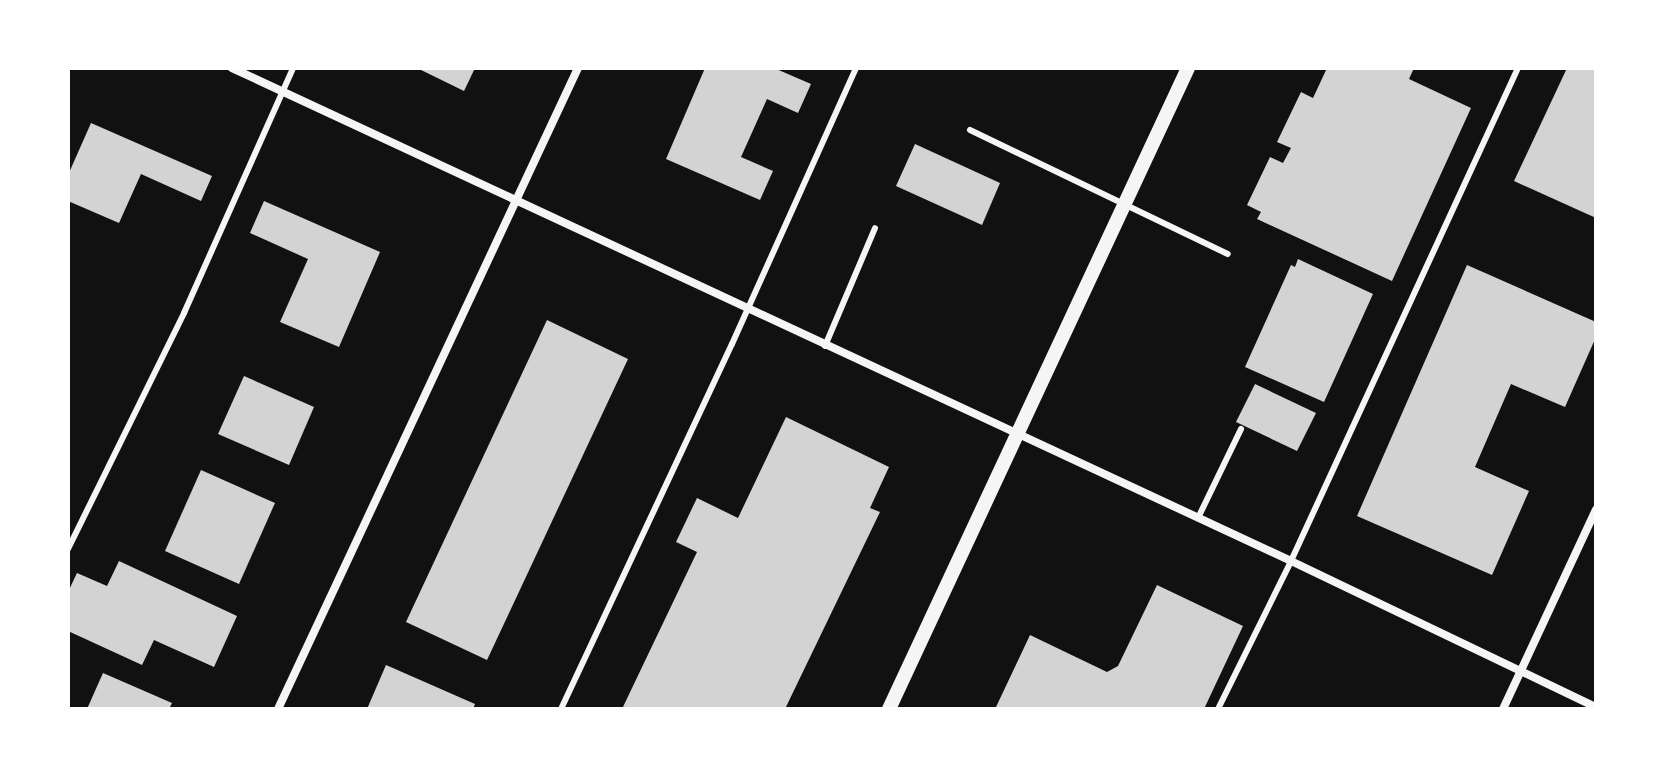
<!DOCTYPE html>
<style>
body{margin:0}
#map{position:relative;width:1664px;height:777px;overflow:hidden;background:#111;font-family:"Fira Sans Condensed",sans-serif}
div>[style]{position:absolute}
.building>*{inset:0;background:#d3d3d3}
.service>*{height:6px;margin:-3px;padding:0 3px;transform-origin:3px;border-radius:3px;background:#f5f5f5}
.minor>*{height:8px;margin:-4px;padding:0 4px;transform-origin:4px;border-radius:4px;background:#f5f5f5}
.tertiary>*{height:14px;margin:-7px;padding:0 7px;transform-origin:7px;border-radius:7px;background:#f5f5f5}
span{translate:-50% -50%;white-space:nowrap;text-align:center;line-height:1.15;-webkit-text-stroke:6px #fff;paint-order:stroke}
.frame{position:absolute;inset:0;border:70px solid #fff;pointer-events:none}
</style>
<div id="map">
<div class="building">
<div style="clip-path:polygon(417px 68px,475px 68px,464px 91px)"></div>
<div style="clip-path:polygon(705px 68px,774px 68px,811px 84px,798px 113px,767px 99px,741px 157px,773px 171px,760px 200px,666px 159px)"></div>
<div style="clip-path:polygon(1327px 68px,1414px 68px,1409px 79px,1471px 108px,1392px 281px,1257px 219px,1261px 212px,1247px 205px,1270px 157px,1283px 163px,1291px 148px,1277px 142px,1301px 92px,1313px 98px)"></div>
<div style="clip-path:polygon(1567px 68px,1596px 68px,1596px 218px,1514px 181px)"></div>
<div style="clip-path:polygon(91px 123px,212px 176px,201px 201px,141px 174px,119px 223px,68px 201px,68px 175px)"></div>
<div style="clip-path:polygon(915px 144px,1000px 183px,982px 225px,896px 186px)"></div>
<div style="clip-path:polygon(264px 201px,380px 252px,339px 347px,280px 322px,308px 259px,250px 233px)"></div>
<div style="clip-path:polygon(1298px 259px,1373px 294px,1324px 402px,1245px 367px,1291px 265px,1295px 267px)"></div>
<div style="clip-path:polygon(1467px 265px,1596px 322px,1596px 337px,1565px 407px,1511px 384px,1475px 467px,1529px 491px,1492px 575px,1357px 516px)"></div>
<div style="clip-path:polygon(547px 320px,628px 359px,487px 660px,406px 622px)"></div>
<div style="clip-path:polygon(244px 376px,314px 407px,289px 465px,218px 434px)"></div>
<div style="clip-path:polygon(1255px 384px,1316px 413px,1297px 451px,1236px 422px)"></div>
<div style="clip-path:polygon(786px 417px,889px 467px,870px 508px,880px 512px,785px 709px,622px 709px,697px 552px,676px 542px,697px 498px,738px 518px)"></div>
<div style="clip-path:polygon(201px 470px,275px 503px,239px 584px,165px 551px)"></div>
<div style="clip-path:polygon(119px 561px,237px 616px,214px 667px,154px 640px,142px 665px,68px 631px,68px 592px,77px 573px,107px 586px)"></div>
<div style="clip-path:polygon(1157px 585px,1243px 626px,1204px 709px,996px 707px,1030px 635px,1107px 672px,1118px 666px)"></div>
<div style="clip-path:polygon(386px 665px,475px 704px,473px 709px,367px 709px)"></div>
<div style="clip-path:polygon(103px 673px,172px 703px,169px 709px,87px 709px)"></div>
</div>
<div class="service">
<div style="left:970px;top:130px;width:286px;rotate:25.7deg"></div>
<div style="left:825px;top:346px;width:128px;rotate:-67deg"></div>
<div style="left:1198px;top:518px;width:99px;rotate:-64.2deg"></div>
<div style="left:68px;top:549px;width:263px;rotate:-63.8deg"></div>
<div style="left:184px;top:313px;width:268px;rotate:-66deg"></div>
<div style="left:561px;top:709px;width:403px;rotate:-64.9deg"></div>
<div style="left:732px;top:344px;width:303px;rotate:-65.8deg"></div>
<div style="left:1218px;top:709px;width:165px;rotate:-63.7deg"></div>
<div style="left:1291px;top:561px;width:543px;rotate:-65.28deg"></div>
</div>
<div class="minor">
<div style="left:232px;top:68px;width:1168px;rotate:24.96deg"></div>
<div style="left:1291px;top:561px;width:338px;rotate:25.6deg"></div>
<div style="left:278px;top:709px;width:708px;rotate:-64.92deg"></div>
<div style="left:1503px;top:709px;width:220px;rotate:-65deg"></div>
</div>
<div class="tertiary">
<div style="left:889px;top:709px;width:707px;rotate:-64.99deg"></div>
</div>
<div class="frame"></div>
</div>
